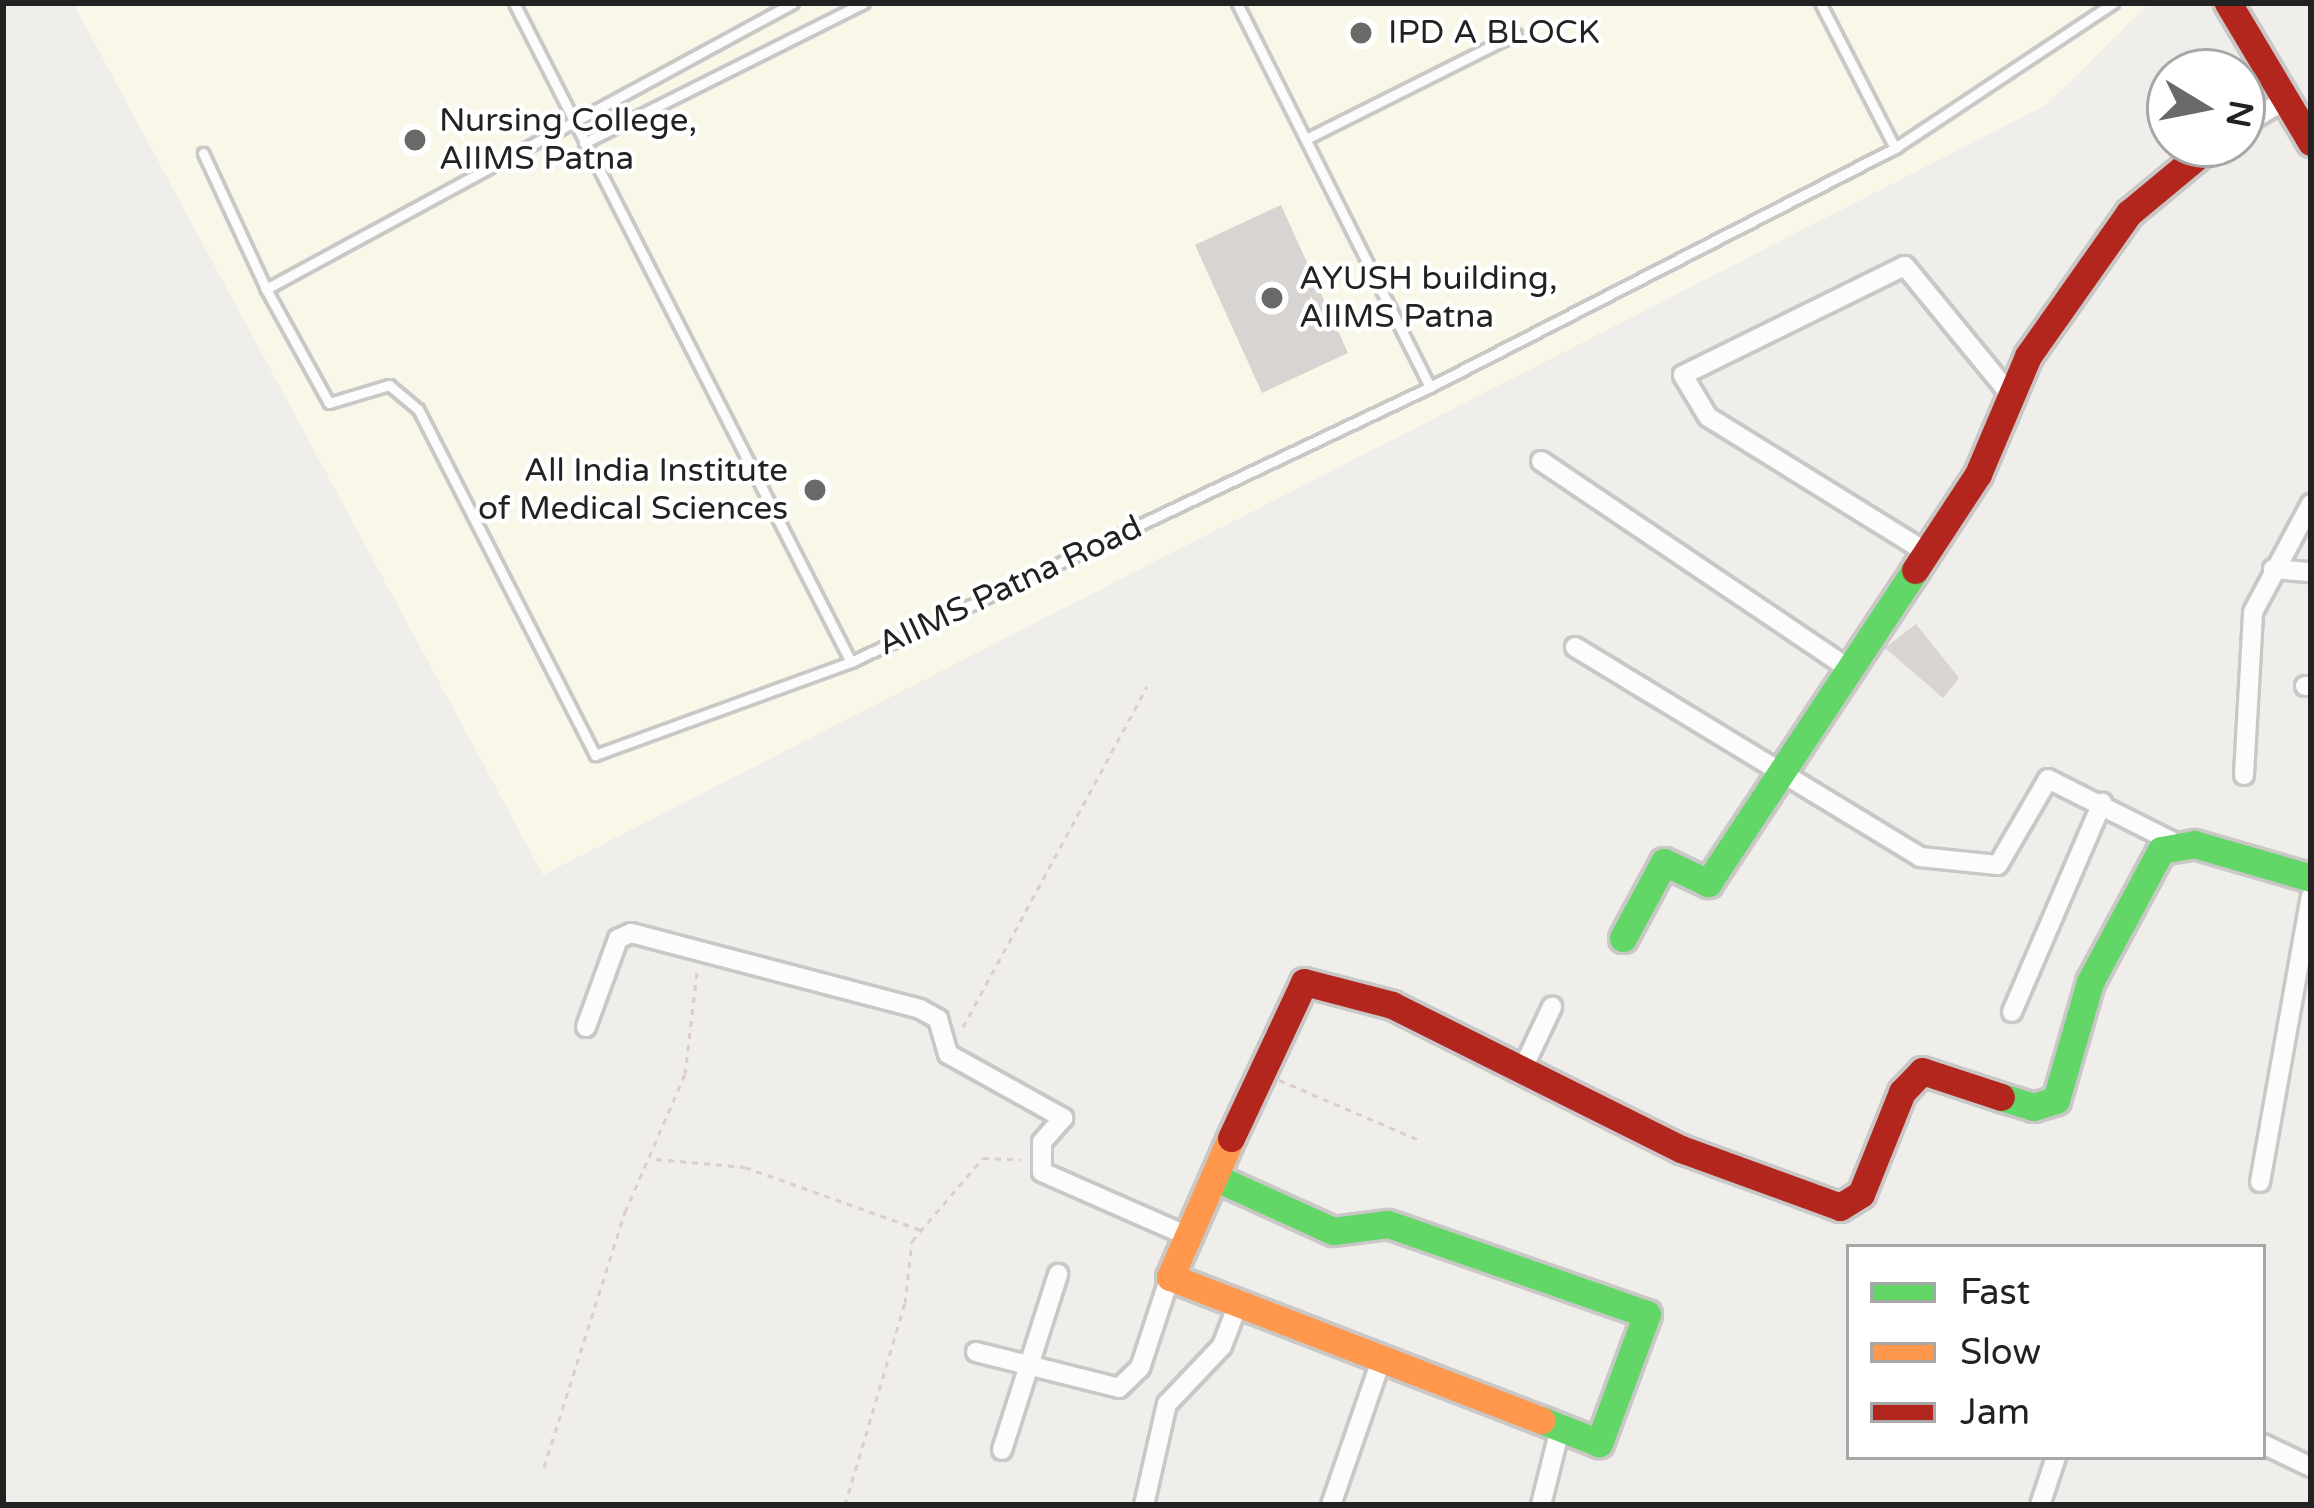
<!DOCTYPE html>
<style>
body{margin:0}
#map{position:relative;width:2314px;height:1508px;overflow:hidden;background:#f0eeeb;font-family:"Varela Round",sans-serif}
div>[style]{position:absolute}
.education>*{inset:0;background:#f8f7e8}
.building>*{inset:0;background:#d7d4d2}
.path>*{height:3px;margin-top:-1.5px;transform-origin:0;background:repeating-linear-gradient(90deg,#dccecd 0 6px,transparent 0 12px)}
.roads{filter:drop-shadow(3px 0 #c9c8c7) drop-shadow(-3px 0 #c9c8c7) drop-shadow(0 3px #c9c8c7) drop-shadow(0 -3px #c9c8c7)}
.lane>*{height:9px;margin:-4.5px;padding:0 4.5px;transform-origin:4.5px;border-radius:4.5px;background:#fdfcfc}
.street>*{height:18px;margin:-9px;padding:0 9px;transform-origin:9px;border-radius:9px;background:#fdfcfc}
.fast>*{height:27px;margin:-13.5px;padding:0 13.5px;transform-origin:13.5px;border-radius:13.5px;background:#63d668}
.slow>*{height:27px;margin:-13.5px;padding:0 13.5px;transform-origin:13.5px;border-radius:13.5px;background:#ff974d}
.jam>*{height:27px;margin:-13.5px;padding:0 13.5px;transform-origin:13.5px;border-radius:13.5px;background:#b3261e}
.dots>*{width:33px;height:33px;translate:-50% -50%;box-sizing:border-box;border:6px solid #fff;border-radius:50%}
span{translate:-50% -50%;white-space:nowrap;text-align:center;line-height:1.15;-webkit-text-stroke:9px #fff;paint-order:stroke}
.poi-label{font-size:33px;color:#222}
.left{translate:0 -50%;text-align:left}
.right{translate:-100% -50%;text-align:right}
.street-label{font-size:33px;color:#222}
.frame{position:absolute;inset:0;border:6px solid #222;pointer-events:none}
.legend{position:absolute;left:1846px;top:1244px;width:420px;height:216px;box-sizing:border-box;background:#fff;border:3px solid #a7a7a7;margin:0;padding:15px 21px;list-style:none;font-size:36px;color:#222}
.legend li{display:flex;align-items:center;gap:24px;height:60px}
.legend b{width:60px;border:3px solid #a7a7a7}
.north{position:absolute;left:2146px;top:48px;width:120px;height:120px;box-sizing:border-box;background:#fff;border:3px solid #a7a7a7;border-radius:50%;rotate:100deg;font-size:33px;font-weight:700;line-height:48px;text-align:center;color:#222}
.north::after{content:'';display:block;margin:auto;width:42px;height:54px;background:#6a6968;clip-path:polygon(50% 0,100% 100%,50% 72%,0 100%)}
</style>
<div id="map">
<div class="education">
<div style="clip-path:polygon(73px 3px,2150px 3px,2046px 105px,543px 875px)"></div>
</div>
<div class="building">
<div style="clip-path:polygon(1281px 205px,1348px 353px,1262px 393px,1195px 245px)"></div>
<div style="clip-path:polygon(1916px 624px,1959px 678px,1943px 698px,1885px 648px)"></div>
</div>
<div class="path">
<div style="left:963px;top:1027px;width:387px;rotate:-61.6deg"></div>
<div style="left:1279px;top:1080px;width:153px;rotate:23.1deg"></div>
<div style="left:656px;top:1159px;width:89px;rotate:5.1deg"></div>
<div style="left:745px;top:1167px;width:187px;rotate:19.7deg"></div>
<div style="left:544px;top:1467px;width:268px;rotate:-72.4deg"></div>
<div style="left:625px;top:1212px;width:150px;rotate:-66.5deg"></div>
<div style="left:685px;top:1074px;width:103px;rotate:-83.3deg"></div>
<div style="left:845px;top:1505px;width:211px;rotate:-73.5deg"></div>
<div style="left:905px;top:1303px;width:62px;rotate:-83.6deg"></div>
<div style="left:912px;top:1241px;width:109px;rotate:-49.5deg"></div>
<div style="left:983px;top:1158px;width:38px;rotate:2deg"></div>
</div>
<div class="roads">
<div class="lane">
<div style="left:514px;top:3px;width:740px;rotate:62.92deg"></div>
<div style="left:851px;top:662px;width:641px;rotate:-25.41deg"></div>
<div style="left:1430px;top:387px;width:430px;rotate:-116.7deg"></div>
<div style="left:793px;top:3px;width:600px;rotate:151.51deg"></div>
<div style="left:266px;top:289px;width:130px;rotate:61.1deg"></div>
<div style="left:329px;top:403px;width:63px;rotate:-16.7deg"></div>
<div style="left:389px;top:385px;width:38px;rotate:40deg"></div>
<div style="left:418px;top:409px;width:389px;rotate:62.9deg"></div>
<div style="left:595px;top:755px;width:272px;rotate:-20deg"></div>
<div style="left:1306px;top:139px;width:235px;rotate:-26.6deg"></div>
<div style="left:584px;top:143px;width:313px;rotate:-26.6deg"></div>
<div style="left:1895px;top:148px;width:262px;rotate:-33.6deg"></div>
<div style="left:203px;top:153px;width:150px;rotate:65.1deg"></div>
<div style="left:1430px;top:387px;width:523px;rotate:-27.2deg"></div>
<div style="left:1895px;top:148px;width:163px;rotate:-117.3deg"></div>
</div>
<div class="street">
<div style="left:2242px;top:126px;width:48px;rotate:-31.4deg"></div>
<div style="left:1541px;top:461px;width:374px;rotate:34deg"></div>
<div style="left:1926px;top:552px;width:256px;rotate:-148.2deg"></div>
<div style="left:1708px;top:417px;width:49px;rotate:-120.8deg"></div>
<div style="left:1683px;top:375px;width:247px;rotate:-26.2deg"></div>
<div style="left:1905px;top:266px;width:163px;rotate:50.7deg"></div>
<div style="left:2273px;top:569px;width:38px;rotate:5deg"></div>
<div style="left:1575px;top:647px;width:404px;rotate:31.3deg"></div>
<div style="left:1920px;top:857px;width:78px;rotate:5.9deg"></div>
<div style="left:1998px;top:865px;width:99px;rotate:-59.8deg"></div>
<div style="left:2048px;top:779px;width:144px;rotate:26.7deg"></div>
<div style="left:2305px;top:686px;width:6px"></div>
<div style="left:2244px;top:775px;width:163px;rotate:-86.8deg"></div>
<div style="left:2253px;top:612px;width:123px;rotate:-61.8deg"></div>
<div style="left:2012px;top:1012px;width:228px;rotate:-66.7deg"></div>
<div style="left:586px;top:1027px;width:94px;rotate:-70deg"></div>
<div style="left:618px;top:939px;width:14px;rotate:-25deg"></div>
<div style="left:631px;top:933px;width:299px;rotate:14.7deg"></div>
<div style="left:920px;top:1009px;width:21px;rotate:29deg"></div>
<div style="left:938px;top:1019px;width:36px;rotate:74deg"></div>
<div style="left:948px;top:1054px;width:132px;rotate:29.1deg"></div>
<div style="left:1063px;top:1118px;width:32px;rotate:131deg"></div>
<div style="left:1042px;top:1142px;width:30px;rotate:90deg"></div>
<div style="left:1042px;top:1172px;width:159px;rotate:23.7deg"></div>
<div style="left:1523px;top:1068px;width:68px;rotate:-64.6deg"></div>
<div style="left:2260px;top:1182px;width:291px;rotate:-79.9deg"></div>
<div style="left:976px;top:1352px;width:147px;rotate:14.1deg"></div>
<div style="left:1119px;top:1388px;width:29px;rotate:-44deg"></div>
<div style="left:1140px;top:1368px;width:96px;rotate:-71.8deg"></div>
<div style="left:2263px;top:1444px;width:53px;rotate:25.6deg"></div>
<div style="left:1002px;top:1450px;width:185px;rotate:-72.3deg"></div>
<div style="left:1144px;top:1505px;width:104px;rotate:-77.2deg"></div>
<div style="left:1167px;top:1404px;width:80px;rotate:-46.5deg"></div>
<div style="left:1222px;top:1346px;width:40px;rotate:-69deg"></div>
<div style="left:1331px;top:1505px;width:147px;rotate:-70.9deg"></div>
<div style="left:1541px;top:1505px;width:78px;rotate:-76deg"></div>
<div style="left:2040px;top:1505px;width:51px;rotate:-71.6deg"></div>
</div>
<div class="fast">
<div style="left:1623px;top:938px;width:86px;rotate:-61.7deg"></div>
<div style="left:1664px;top:862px;width:49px;rotate:25.5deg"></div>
<div style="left:1708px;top:883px;width:375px;rotate:-56.5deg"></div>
<div style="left:2001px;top:1097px;width:34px;rotate:17deg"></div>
<div style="left:2033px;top:1107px;width:24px;rotate:-17deg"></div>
<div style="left:2056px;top:1100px;width:123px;rotate:-73.9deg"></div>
<div style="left:2090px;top:982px;width:150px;rotate:-61.7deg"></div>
<div style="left:2161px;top:850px;width:34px;rotate:-10deg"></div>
<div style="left:2194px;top:844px;width:122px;rotate:16.2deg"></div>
<div style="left:1214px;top:1177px;width:131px;rotate:24.4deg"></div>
<div style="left:1333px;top:1231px;width:55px;rotate:-7.3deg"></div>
<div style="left:1388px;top:1224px;width:274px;rotate:19.2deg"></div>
<div style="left:1647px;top:1314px;width:138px;rotate:110.4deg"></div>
<div style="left:1599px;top:1443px;width:62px;rotate:-158.4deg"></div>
</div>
<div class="slow">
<div style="left:1231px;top:1138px;width:152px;rotate:113.7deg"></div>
<div style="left:1170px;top:1277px;width:398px;rotate:21.1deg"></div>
</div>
<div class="jam">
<div style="left:2228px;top:3px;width:162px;rotate:59.2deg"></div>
<div style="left:1915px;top:570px;width:115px;rotate:-56.7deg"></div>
<div style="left:1978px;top:474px;width:128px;rotate:-67deg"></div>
<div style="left:2028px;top:356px;width:175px;rotate:-54.8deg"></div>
<div style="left:2129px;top:213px;width:108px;rotate:-39.7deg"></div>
<div style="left:1231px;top:1138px;width:172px;rotate:-64.9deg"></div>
<div style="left:1304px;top:982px;width:91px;rotate:14.6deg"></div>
<div style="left:1392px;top:1005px;width:323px;rotate:26.5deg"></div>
<div style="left:1681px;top:1149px;width:169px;rotate:20deg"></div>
<div style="left:1840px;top:1207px;width:25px;rotate:-32deg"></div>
<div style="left:1861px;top:1194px;width:110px;rotate:-68.1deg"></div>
<div style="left:1902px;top:1092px;width:29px;rotate:-46deg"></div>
<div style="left:1922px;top:1071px;width:83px;rotate:18.2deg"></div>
</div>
</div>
<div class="dots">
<div style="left:1361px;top:33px;background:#6a6968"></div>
<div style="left:415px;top:140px;background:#6a6968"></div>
<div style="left:1272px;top:298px;background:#6a6968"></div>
<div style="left:815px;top:490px;background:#6a6968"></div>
</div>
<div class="poi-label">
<span class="left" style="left:1388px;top:33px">IPD A BLOCK</span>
<span class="left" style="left:439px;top:140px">Nursing College,<br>AIIMS Patna</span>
<span class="left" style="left:1299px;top:298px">AYUSH building,<br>AIIMS Patna</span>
<span class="right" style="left:788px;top:490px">All India Institute<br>of Medical Sciences</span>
</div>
<div class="street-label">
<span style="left:1010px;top:586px;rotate:-25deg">AIIMS Patna Road</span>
</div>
<div class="frame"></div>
<ul class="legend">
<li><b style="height:15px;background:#63d668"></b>Fast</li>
<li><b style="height:15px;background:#ff974d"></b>Slow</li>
<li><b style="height:15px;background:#b3261e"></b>Jam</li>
</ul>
<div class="north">N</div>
</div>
